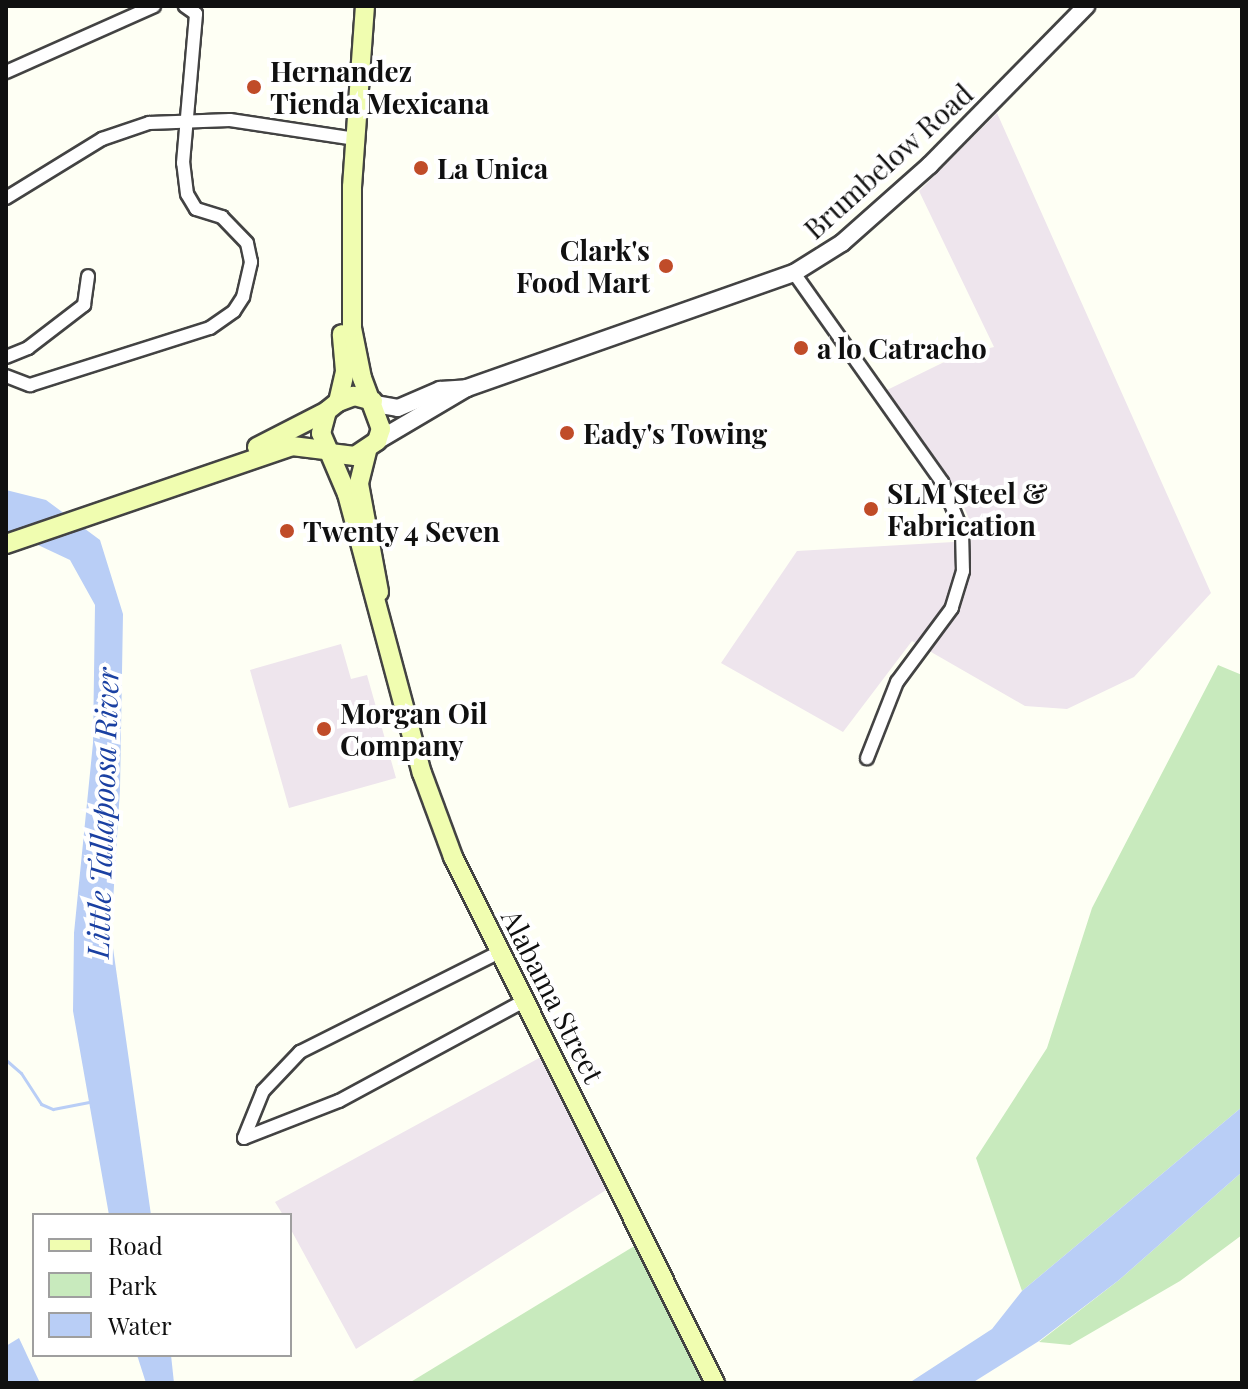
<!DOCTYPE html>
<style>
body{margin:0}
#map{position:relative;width:1248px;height:1389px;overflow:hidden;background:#fefff4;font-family:"Playfair Display",serif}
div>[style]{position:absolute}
.industrial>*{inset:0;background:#eee5ed}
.green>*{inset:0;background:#c8eabd}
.water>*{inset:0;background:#b9cef6}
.stream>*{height:3px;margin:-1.5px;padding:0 1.5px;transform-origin:1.5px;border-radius:1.5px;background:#b9cef6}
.roads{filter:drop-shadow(2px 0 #434343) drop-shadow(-2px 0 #434343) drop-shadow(0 2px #434343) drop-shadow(0 -2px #434343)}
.minor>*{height:12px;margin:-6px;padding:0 6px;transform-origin:6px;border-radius:6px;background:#fff}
.tertiary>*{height:16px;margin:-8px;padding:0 8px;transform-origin:8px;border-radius:8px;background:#fff}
.secondary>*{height:18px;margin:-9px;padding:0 9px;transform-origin:9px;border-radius:9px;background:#f0fdb0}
.dots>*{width:22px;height:22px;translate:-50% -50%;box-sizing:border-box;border:4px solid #fff;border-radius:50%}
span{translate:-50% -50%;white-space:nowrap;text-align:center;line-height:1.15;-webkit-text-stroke:8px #fff;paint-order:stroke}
.poi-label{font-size:28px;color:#101010;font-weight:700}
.left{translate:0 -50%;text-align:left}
.right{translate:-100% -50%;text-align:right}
.street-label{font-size:28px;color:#101010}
.water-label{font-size:30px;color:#1a40a2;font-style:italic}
.frame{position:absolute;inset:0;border:8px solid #101010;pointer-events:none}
.legend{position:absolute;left:32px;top:1213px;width:260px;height:144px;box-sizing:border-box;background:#fff;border:2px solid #9f9f9f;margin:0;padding:10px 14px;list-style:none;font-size:24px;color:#101010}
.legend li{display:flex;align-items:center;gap:16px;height:40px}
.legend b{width:40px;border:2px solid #9f9f9f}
</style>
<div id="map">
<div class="industrial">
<div style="clip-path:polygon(997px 113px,1211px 593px,1134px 677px,1067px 709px,1025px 706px,912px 641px,843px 732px,721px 663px,797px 551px,971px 541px,969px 519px,957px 490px,887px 390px,983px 343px,986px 349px,994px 347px,919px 191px)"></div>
<div style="clip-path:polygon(341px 644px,351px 679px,367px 675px,396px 778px,289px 808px,250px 670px)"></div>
<div style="clip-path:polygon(541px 1057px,606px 1190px,356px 1349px,290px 1228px,290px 1215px,283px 1215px,275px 1202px)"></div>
</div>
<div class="green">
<div style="clip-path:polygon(1218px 665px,1242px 675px,1242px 1107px,1022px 1291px,976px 1158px,1047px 1048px,1092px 908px)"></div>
<div style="clip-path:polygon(1242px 1172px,1242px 1235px,1180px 1281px,1070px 1345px,1039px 1342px,1119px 1280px)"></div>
<div style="clip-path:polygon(636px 1245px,705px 1383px,409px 1383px)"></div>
</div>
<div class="water">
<div style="clip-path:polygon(6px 490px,46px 500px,100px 540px,123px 614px,120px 789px,111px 934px,151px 1215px,109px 1215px,73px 1011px,74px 933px,93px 743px,95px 605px,70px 560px,6px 530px)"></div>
<div style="clip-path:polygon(1242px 1107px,1242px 1172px,1119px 1280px,1039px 1341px,972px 1383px,909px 1383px,992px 1329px,1022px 1291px)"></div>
<div style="clip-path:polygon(19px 1338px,40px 1383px,6px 1383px,6px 1346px)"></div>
<div style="clip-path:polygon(137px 1355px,171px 1355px,174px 1383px,146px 1383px)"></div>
</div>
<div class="stream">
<div style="left:6px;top:1060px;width:20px;rotate:41deg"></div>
<div style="left:21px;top:1073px;width:37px;rotate:57deg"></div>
<div style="left:41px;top:1104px;width:13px;rotate:23deg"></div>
<div style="left:53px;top:1109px;width:38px;rotate:-11deg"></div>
</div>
<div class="roads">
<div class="minor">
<div style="left:6px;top:72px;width:162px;rotate:-24deg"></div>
<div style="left:6px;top:198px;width:113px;rotate:-31.6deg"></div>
<div style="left:102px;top:139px;width:50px;rotate:-18.8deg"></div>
<div style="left:149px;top:123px;width:81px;rotate:-2.1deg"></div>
<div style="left:230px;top:120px;width:127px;rotate:8.6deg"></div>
<div style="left:794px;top:273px;width:256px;rotate:54.7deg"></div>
<div style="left:942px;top:482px;width:53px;rotate:67.8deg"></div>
<div style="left:962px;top:531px;width:40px;rotate:88.6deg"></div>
<div style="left:963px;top:571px;width:39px;rotate:107deg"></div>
<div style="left:952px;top:608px;width:92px;rotate:126.6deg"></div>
<div style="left:897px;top:682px;width:82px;rotate:111.5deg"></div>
<div style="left:6px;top:357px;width:24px;rotate:-22deg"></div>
<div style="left:28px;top:348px;width:71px;rotate:-37.5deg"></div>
<div style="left:84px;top:305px;width:29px;rotate:-82deg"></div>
<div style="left:6px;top:376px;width:26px;rotate:21deg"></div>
<div style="left:30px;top:385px;width:189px;rotate:-17.6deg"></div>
<div style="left:210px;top:328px;width:29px;rotate:-35deg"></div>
<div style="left:234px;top:311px;width:17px;rotate:-57deg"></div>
<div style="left:243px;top:297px;width:36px;rotate:-77deg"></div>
<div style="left:251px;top:262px;width:19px;rotate:-102deg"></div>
<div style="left:247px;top:243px;width:36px;rotate:-134deg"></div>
<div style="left:222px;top:217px;width:27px;rotate:-163deg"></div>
<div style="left:196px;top:209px;width:17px;rotate:-121deg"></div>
<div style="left:187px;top:194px;width:31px;rotate:-97deg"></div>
<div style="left:183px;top:163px;width:150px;rotate:-85deg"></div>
<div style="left:196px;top:14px;width:14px;rotate:-144deg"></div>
<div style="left:244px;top:1138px;width:51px;rotate:-68deg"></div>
<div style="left:263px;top:1091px;width:54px;rotate:-46.5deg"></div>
<div style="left:300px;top:1052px;width:224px;rotate:-26.6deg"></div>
<div style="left:244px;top:1138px;width:102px;rotate:-21.3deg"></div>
<div style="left:339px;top:1101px;width:210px;rotate:-28.4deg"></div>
</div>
<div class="tertiary">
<div style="left:375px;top:404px;width:23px;rotate:10deg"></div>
<div style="left:398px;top:408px;width:46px;rotate:-23.2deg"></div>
<div style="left:440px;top:390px;width:27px;rotate:-4deg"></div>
<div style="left:467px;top:388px;width:347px;rotate:-19.4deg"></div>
<div style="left:794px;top:273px;width:57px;rotate:-32deg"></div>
<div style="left:842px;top:243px;width:118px;rotate:-41.6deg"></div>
<div style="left:930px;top:165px;width:223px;rotate:-45.5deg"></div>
<div style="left:377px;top:441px;width:104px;rotate:-30.5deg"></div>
</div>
<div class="secondary">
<div style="left:373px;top:401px;width:20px;rotate:-165deg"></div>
<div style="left:354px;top:396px;width:17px;rotate:159deg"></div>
<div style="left:338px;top:402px;width:14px;rotate:141deg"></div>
<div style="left:327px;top:411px;width:23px;rotate:105deg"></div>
<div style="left:321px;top:433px;width:66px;rotate:66.9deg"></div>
<div style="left:347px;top:494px;width:289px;rotate:75deg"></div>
<div style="left:422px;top:773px;width:90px;rotate:69.7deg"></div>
<div style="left:453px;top:857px;width:588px;rotate:63.52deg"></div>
<div style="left:338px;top:402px;width:32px;rotate:-77deg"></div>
<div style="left:345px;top:371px;width:37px;rotate:-95deg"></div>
<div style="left:257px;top:447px;width:79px;rotate:-27.2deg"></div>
<div style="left:367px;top:451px;width:34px;rotate:104deg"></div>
<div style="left:359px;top:484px;width:110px;rotate:79.5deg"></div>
<div style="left:330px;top:453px;width:25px;rotate:7deg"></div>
<div style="left:355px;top:456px;width:27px;rotate:-34deg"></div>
<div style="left:377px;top:441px;width:13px;rotate:-72deg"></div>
<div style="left:381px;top:429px;width:54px;rotate:-110.4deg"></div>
<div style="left:362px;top:378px;width:51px;rotate:-101.3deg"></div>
<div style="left:352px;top:328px;width:141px;rotate:-90deg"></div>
<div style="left:352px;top:187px;width:181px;rotate:-85.9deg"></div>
<div style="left:6px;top:544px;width:302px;rotate:-18.9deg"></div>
<div style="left:292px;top:446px;width:35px;rotate:7deg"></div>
</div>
</div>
<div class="dots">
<div style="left:254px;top:87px;background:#c04c29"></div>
<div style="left:421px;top:168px;background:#c04c29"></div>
<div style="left:666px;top:266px;background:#c04c29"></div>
<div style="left:801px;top:348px;background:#c04c29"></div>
<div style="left:567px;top:433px;background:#c04c29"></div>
<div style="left:871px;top:509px;background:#c04c29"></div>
<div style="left:287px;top:531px;background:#c04c29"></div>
<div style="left:324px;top:729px;background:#c04c29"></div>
</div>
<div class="poi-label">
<span class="left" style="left:270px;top:87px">Hernandez<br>Tienda Mexicana</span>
<span class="left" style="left:437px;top:168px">La Unica</span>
<span class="right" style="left:650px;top:266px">Clark's<br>Food Mart</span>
<span class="left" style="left:817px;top:348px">a lo Catracho</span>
<span class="left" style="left:583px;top:433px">Eady's Towing</span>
<span class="left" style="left:887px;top:509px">SLM Steel &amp;<br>Fabrication</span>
<span class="left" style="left:303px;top:531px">Twenty 4 Seven</span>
<span class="left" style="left:340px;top:729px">Morgan Oil<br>Company</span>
</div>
<div class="street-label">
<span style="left:888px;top:161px;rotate:-42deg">Brumbelow Road</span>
<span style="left:553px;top:996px;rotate:63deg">Alabama Street</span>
</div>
<div class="water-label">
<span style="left:102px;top:813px;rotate:-88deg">Little Tallapoosa River</span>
</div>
<div class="frame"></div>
<ul class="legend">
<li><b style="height:10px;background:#f0fdb0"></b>Road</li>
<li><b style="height:22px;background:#c8eabd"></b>Park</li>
<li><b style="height:22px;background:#b9cef6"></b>Water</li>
</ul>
</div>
